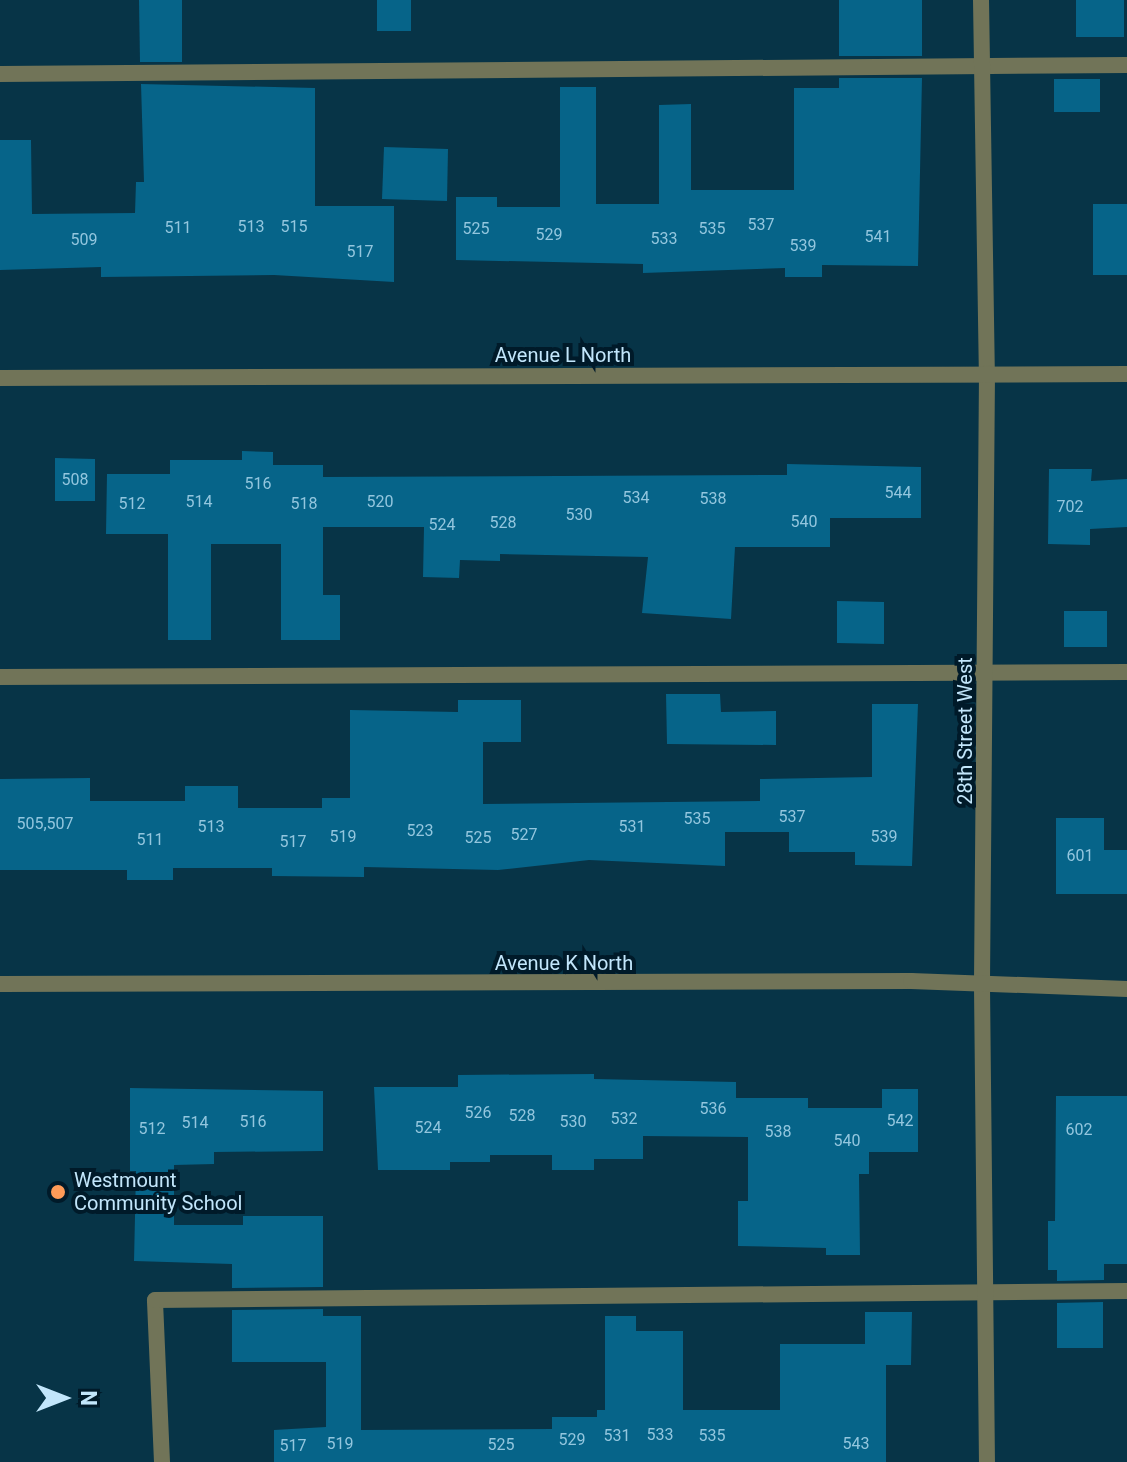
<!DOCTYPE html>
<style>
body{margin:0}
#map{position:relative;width:1127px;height:1462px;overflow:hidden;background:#073447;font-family:Roboto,sans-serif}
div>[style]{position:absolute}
.building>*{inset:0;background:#066489}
.service>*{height:16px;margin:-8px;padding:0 8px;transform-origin:8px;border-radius:8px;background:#717458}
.minor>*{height:16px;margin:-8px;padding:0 8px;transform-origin:8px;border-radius:8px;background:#717458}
.dots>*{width:22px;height:22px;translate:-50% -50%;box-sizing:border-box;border:4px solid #001a29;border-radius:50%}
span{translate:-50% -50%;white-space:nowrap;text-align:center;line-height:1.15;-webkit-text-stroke:8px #001a29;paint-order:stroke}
.number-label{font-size:16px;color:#93c6de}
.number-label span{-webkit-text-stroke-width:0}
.street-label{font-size:20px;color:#c2e6fb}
.poi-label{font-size:20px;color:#c2e6fb}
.left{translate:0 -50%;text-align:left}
.north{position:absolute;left:24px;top:1358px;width:80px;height:80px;-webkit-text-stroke:6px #001a29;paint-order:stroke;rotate:90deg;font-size:22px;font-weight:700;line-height:32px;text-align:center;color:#c2e6fb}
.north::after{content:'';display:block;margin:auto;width:28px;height:36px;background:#c2e6fb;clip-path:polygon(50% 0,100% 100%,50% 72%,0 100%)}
</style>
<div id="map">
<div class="building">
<div style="clip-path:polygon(139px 0,182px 0,182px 62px,140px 62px)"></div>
<div style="clip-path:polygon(377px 0,411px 0,411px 31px,377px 31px)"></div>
<div style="clip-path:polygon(839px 0,922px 0,922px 56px,839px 56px)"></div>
<div style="clip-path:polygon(1076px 0,1124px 0,1124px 37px,1076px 37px)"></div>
<div style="clip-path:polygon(839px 78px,922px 78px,918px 266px,822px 265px,822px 277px,785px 277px,785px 268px,643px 273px,643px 264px,456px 260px,456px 197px,497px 197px,497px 207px,560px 207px,560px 87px,596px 87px,596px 204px,659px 204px,659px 105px,691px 104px,691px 190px,794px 190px,794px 88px,839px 88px)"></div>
<div style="clip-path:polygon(1054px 79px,1100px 79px,1100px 112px,1054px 112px)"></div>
<div style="clip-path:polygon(141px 84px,315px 88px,315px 206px,394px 206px,394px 282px,274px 275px,101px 277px,101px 267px,0 270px,0 140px,31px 140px,32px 214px,135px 213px,136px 182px,144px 182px)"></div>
<div style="clip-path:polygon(384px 147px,448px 149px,447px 201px,382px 199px)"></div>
<div style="clip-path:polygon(1093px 204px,1127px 204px,1127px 275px,1093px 275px)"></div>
<div style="clip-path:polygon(242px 451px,273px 452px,273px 465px,323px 465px,323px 477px,787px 475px,787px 464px,921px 467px,921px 518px,830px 518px,830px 547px,735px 547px,731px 619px,642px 613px,648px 557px,500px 554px,500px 561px,460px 560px,459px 578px,423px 577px,424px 527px,323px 527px,323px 595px,340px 595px,340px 640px,281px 640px,281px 544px,211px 544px,211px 640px,168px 640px,168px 534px,106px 534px,107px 474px,170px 474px,170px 460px,242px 460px)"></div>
<div style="clip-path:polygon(55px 458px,95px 459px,95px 501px,55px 501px)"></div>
<div style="clip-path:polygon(1049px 469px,1092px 469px,1091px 481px,1127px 479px,1127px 527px,1090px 529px,1090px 545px,1048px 544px)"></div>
<div style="clip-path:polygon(837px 601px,884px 602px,884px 644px,837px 643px)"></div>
<div style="clip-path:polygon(1064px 611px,1107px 611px,1107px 647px,1064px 647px)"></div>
<div style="clip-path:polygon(666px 694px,720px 694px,721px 712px,776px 711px,776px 745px,667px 744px)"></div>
<div style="clip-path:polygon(458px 700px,521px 700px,521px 742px,483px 742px,483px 804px,760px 801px,760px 779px,872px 777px,872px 704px,918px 704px,912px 866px,855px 865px,855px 852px,789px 852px,789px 832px,725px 832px,725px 866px,589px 860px,498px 870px,364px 867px,364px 877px,272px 876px,272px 868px,173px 868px,173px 880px,127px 880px,127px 870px,0 870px,0 779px,90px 778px,90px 801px,185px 801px,185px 786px,238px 786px,238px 808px,322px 808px,322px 798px,350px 798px,350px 710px,458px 712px)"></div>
<div style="clip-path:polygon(1056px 818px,1104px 818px,1104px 850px,1127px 850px,1127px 894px,1056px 894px)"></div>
<div style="clip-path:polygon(594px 1074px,594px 1079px,736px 1082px,736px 1098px,808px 1098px,808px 1108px,882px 1108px,882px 1089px,918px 1089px,918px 1152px,869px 1152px,869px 1174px,859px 1174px,860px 1255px,826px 1255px,826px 1248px,738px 1246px,738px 1201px,748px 1201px,748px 1137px,643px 1136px,643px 1159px,594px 1159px,594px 1170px,552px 1170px,552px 1155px,490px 1155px,490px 1162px,450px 1162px,450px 1170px,378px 1170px,374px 1087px,458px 1087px,458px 1075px)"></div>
<div style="clip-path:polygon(130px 1088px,323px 1091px,323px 1151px,214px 1152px,214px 1164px,174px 1165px,174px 1225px,243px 1225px,243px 1216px,323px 1216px,323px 1287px,232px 1288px,232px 1264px,134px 1261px,136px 1171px,130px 1171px)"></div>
<div style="clip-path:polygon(1056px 1096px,1127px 1096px,1127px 1264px,1104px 1264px,1104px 1280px,1057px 1281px,1057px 1270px,1048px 1270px,1048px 1221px,1055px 1221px)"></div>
<div style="clip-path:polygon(1103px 1302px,1103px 1348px,1057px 1348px,1057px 1303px)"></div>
<div style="clip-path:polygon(323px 1309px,323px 1316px,361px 1316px,361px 1430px,552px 1429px,552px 1417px,597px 1417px,597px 1410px,605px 1410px,605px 1316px,636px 1316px,636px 1331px,683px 1331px,683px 1410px,780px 1410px,780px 1344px,865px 1344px,865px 1312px,912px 1312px,911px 1365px,886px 1365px,886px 1462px,274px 1462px,274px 1430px,326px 1427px,326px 1362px,232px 1362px,232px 1310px)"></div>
</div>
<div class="service">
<div style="left:0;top:74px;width:1127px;rotate:-0.46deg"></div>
<div style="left:0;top:677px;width:1127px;rotate:-0.25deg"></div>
<div style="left:162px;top:1462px;width:162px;rotate:-92.5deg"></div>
<div style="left:155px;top:1300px;width:972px;rotate:-0.53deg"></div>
</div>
<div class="minor">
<div style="left:981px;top:0;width:373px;rotate:89.1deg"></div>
<div style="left:987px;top:373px;width:614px;rotate:90.47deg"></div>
<div style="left:982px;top:987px;width:475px;rotate:89.4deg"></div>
<div style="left:0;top:378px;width:1127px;rotate:-0.2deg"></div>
<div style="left:0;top:984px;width:911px;rotate:-0.19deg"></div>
<div style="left:911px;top:981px;width:216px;rotate:2.1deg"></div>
</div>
<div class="dots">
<div style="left:58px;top:1192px;background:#fe9b58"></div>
</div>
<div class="number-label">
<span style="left:761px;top:225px">537</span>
<span style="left:251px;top:227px">513</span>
<span style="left:294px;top:227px">515</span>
<span style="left:178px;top:228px">511</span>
<span style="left:476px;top:229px">525</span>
<span style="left:712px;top:229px">535</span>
<span style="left:549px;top:235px">529</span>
<span style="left:878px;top:237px">541</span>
<span style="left:664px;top:239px">533</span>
<span style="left:84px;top:240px">509</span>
<span style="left:803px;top:246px">539</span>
<span style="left:360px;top:252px">517</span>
<span style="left:75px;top:480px">508</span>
<span style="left:258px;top:484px">516</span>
<span style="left:898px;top:493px">544</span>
<span style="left:636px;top:498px">534</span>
<span style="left:713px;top:499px">538</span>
<span style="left:199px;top:502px">514</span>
<span style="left:380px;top:502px">520</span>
<span style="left:132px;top:504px">512</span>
<span style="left:304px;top:504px">518</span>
<span style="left:1070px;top:507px">702</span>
<span style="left:579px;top:515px">530</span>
<span style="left:804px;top:522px">540</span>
<span style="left:503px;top:523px">528</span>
<span style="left:442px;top:525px">524</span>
<span style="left:792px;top:817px">537</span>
<span style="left:697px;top:819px">535</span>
<span style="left:45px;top:824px">505,507</span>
<span style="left:211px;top:827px">513</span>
<span style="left:632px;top:827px">531</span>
<span style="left:420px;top:831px">523</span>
<span style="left:524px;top:835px">527</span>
<span style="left:343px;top:837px">519</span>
<span style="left:884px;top:837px">539</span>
<span style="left:478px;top:838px">525</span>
<span style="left:150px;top:840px">511</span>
<span style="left:293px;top:842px">517</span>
<span style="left:1080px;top:856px">601</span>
<span style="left:713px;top:1109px">536</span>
<span style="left:478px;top:1113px">526</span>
<span style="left:522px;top:1116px">528</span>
<span style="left:624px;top:1119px">532</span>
<span style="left:900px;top:1121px">542</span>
<span style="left:253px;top:1122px">516</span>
<span style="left:573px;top:1122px">530</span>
<span style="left:195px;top:1123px">514</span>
<span style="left:428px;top:1128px">524</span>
<span style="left:152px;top:1129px">512</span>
<span style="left:1079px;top:1130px">602</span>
<span style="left:778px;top:1132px">538</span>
<span style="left:847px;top:1141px">540</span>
<span style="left:660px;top:1435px">533</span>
<span style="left:617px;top:1436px">531</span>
<span style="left:712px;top:1436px">535</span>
<span style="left:572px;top:1440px">529</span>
<span style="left:340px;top:1444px">519</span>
<span style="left:856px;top:1444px">543</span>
<span style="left:501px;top:1445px">525</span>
<span style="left:293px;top:1446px">517</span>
</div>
<div class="street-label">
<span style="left:563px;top:355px">Avenue L North</span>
<span style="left:965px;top:731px;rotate:-90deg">28th Street West</span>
<span style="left:564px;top:963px">Avenue K North</span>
</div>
<div class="poi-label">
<span class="left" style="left:74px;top:1192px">Westmount<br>Community School</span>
</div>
<div class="north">N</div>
</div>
